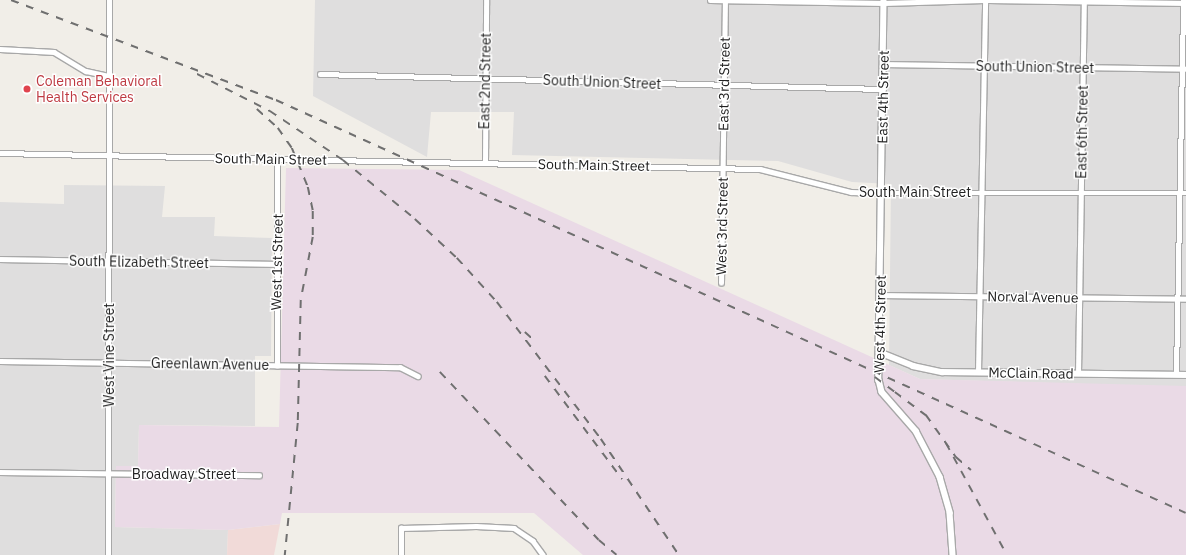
<!DOCTYPE html>
<style>
body{margin:0}
#map{position:relative;width:1186px;height:555px;overflow:hidden;background:#f1eee8;font-family:"IBM Plex Sans",sans-serif}
div>[style]{position:absolute}
.residential>*{inset:0;background:#dfdede}
.commercial>*{inset:0;background:#f1dad8}
.industrial>*{inset:0;background:#eadae6}
.roads{filter:drop-shadow(1px 0 #a8a8a8) drop-shadow(-1px 0 #a8a8a8) drop-shadow(0 1px #a8a8a8) drop-shadow(0 -1px #a8a8a8)}
.minor>*{height:4.5px;margin:-2.25px;padding:0 2.25px;transform-origin:2.25px;border-radius:2.25px;background:#fff}
.tertiary>*{height:5.5px;margin:-2.75px;padding:0 2.75px;transform-origin:2.75px;border-radius:2.75px;background:#fff}
.rail>*{height:1.5px;margin-top:-0.75px;transform-origin:0;background:repeating-linear-gradient(90deg,#6f6f6f 0 8px,transparent 0 16px)}
.dots>*{width:11px;height:11px;translate:-50% -50%;box-sizing:border-box;border:2px solid #fff;border-radius:50%}
span{translate:-50% -50%;white-space:nowrap;text-align:center;line-height:1.15;-webkit-text-stroke:3px #fff;paint-order:stroke}
.street-label{font-size:14px;color:#212121}
.health-label{font-size:14px;color:#be3a42}
.left{translate:0 -50%;text-align:left}
</style>
<div id="map">
<div class="residential">
<div style="clip-path:polygon(315px 0,1186px 0,1186px 387px,920px 379px,889px 365px,891px 184px,852px 182px,778px 161px,512px 155px,514px 112px,431px 112px,427px 157px,313px 96px)"></div>
<div style="clip-path:polygon(64px 185px,165px 186px,162px 217px,215px 217px,214px 236px,272px 238px,271px 356px,255px 356px,255px 426px,139px 425px,138px 466px,116px 466px,115px 527px,228px 530px,227px 555px,0 555px,0 202px,64px 204px)"></div>
</div>
<div class="commercial">
<div style="clip-path:polygon(280px 524px,274px 555px,227px 555px,228px 530px)"></div>
</div>
<div class="industrial">
<div style="clip-path:polygon(286px 168px,459px 170px,920px 379px,1186px 386px,1186px 555px,583px 555px,534px 513px,282px 513px,280px 524px,228px 530px,115px 527px,116px 466px,138px 466px,139px 425px,279px 427px)"></div>
</div>
<div class="roads">
<div class="minor">
<div style="left:710px;top:0;width:174px;rotate:1deg"></div>
<div style="left:884px;top:3px;width:100px;rotate:-1.7deg"></div>
<div style="left:988px;top:0;width:198px;rotate:0.9deg"></div>
<div style="left:0;top:49px;width:54px;rotate:3.2deg"></div>
<div style="left:54px;top:52px;width:37px;rotate:31deg"></div>
<div style="left:86px;top:71px;width:24px;rotate:12deg"></div>
<div style="left:884px;top:64px;width:302px;rotate:0.9deg"></div>
<div style="left:320px;top:74px;width:563px;rotate:1.53deg"></div>
<div style="left:0;top:153px;width:760px;rotate:1.21deg"></div>
<div style="left:760px;top:169px;width:94px;rotate:14.2deg"></div>
<div style="left:851px;top:192px;width:31px;rotate:2deg"></div>
<div style="left:882px;top:193px;width:304px"></div>
<div style="left:485px;top:162px;width:162px;rotate:-89.6deg"></div>
<div style="left:0;top:259px;width:277px;rotate:1deg"></div>
<div style="left:721px;top:283px;width:283px;rotate:-89.2deg"></div>
<div style="left:880px;top:295px;width:306px;rotate:0.7deg"></div>
<div style="left:0;top:361px;width:400px;rotate:0.9deg"></div>
<div style="left:400px;top:367px;width:20px;rotate:27deg"></div>
<div style="left:277px;top:366px;width:207px;rotate:-90deg"></div>
<div style="left:978px;top:372px;width:372px;rotate:-88.9deg"></div>
<div style="left:1078px;top:373px;width:373px;rotate:-89.1deg"></div>
<div style="left:1176px;top:374px;width:374px;rotate:-88.9deg"></div>
<div style="left:0;top:472px;width:259px;rotate:0.7deg"></div>
<div style="left:108px;top:555px;width:555px;rotate:-89.9deg"></div>
<div style="left:401px;top:555px;width:27px;rotate:-90deg"></div>
<div style="left:401px;top:528px;width:75px;rotate:-1.5deg"></div>
<div style="left:476px;top:526px;width:38px;rotate:3deg"></div>
<div style="left:514px;top:528px;width:23px;rotate:34deg"></div>
<div style="left:533px;top:541px;width:17px;rotate:54deg"></div>
</div>
<div class="tertiary">
<div style="left:884px;top:0;width:380px;rotate:90.8deg"></div>
<div style="left:879px;top:380px;width:12px;rotate:76deg"></div>
<div style="left:882px;top:392px;width:52px;rotate:48.9deg"></div>
<div style="left:916px;top:431px;width:52px;rotate:62.4deg"></div>
<div style="left:940px;top:477px;width:37px;rotate:74deg"></div>
<div style="left:950px;top:513px;width:42px;rotate:85.9deg"></div>
<div style="left:879px;top:352px;width:37px;rotate:22deg"></div>
<div style="left:913px;top:366px;width:30px;rotate:12deg"></div>
<div style="left:942px;top:372px;width:244px;rotate:0.7deg"></div>
</div>
</div>
<div class="rail">
<div style="left:11px;top:0;width:283px;rotate:20.7deg"></div>
<div style="left:276px;top:100px;width:999px;rotate:24.41deg"></div>
<div style="left:197px;top:74px;width:82px;rotate:26.9deg"></div>
<div style="left:270px;top:111px;width:88px;rotate:33.9deg"></div>
<div style="left:343px;top:160px;width:93px;rotate:39.3deg"></div>
<div style="left:415px;top:219px;width:57px;rotate:42.9deg"></div>
<div style="left:457px;top:258px;width:59px;rotate:47.7deg"></div>
<div style="left:497px;top:302px;width:172px;rotate:52.8deg"></div>
<div style="left:601px;top:439px;width:140px;rotate:56.1deg"></div>
<div style="left:257px;top:109px;width:28px;rotate:42deg"></div>
<div style="left:278px;top:128px;width:24px;rotate:55deg"></div>
<div style="left:292px;top:148px;width:42px;rotate:67.7deg"></div>
<div style="left:308px;top:187px;width:25px;rotate:78deg"></div>
<div style="left:313px;top:211px;width:26px;rotate:90deg"></div>
<div style="left:313px;top:237px;width:64px;rotate:100.8deg"></div>
<div style="left:301px;top:300px;width:123px;rotate:91.4deg"></div>
<div style="left:298px;top:423px;width:133px;rotate:95.6deg"></div>
<div style="left:525px;top:332px;width:13px;rotate:42deg"></div>
<div style="left:440px;top:372px;width:231px;rotate:46.6deg"></div>
<div style="left:599px;top:540px;width:23px;rotate:40deg"></div>
<div style="left:545px;top:376px;width:129px;rotate:53.2deg"></div>
<div style="left:875px;top:377px;width:30px;rotate:37deg"></div>
<div style="left:895px;top:392px;width:39px;rotate:37deg"></div>
<div style="left:926px;top:415px;width:52px;rotate:54.5deg"></div>
<div style="left:956px;top:457px;width:20px;rotate:41deg"></div>
<div style="left:946px;top:443px;width:128px;rotate:61.4deg"></div>
</div>
<div class="dots">
<div style="left:27px;top:89px;background:#e0444e"></div>
</div>
<div class="street-label">
<span style="left:1035px;top:67px;rotate:1deg">South Union Street</span>
<span style="left:485px;top:81px;rotate:-89deg">East 2nd Street</span>
<span style="left:602px;top:82px;rotate:2deg">South Union Street</span>
<span style="left:724px;top:84px;rotate:-89deg">East 3rd Street</span>
<span style="left:883px;top:97px;rotate:-89deg">East 4th Street</span>
<span style="left:1082px;top:132px;rotate:-89deg">East 6th Street</span>
<span style="left:271px;top:159px;rotate:1deg">South Main Street</span>
<span style="left:594px;top:165px;rotate:1deg">South Main Street</span>
<span style="left:915px;top:192px">South Main Street</span>
<span style="left:722px;top:226px;rotate:-89deg">West 3rd Street</span>
<span style="left:139px;top:262px;rotate:1deg">South Elizabeth Street</span>
<span style="left:277px;top:262px;rotate:-89deg">West 1st Street</span>
<span style="left:1033px;top:297px;rotate:1deg">Norval Avenue</span>
<span style="left:880px;top:324px;rotate:-89deg">West 4th Street</span>
<span style="left:109px;top:355px;rotate:-90deg">West Vine Street</span>
<span style="left:210px;top:364px;rotate:1deg">Greenlawn Avenue</span>
<span style="left:1031px;top:373px;rotate:1deg">McClain Road</span>
<span style="left:184px;top:474px">Broadway Street</span>
</div>
<div class="health-label">
<span class="left" style="left:36px;top:89px">Coleman Behavioral<br>Health Services</span>
</div>
</div>
